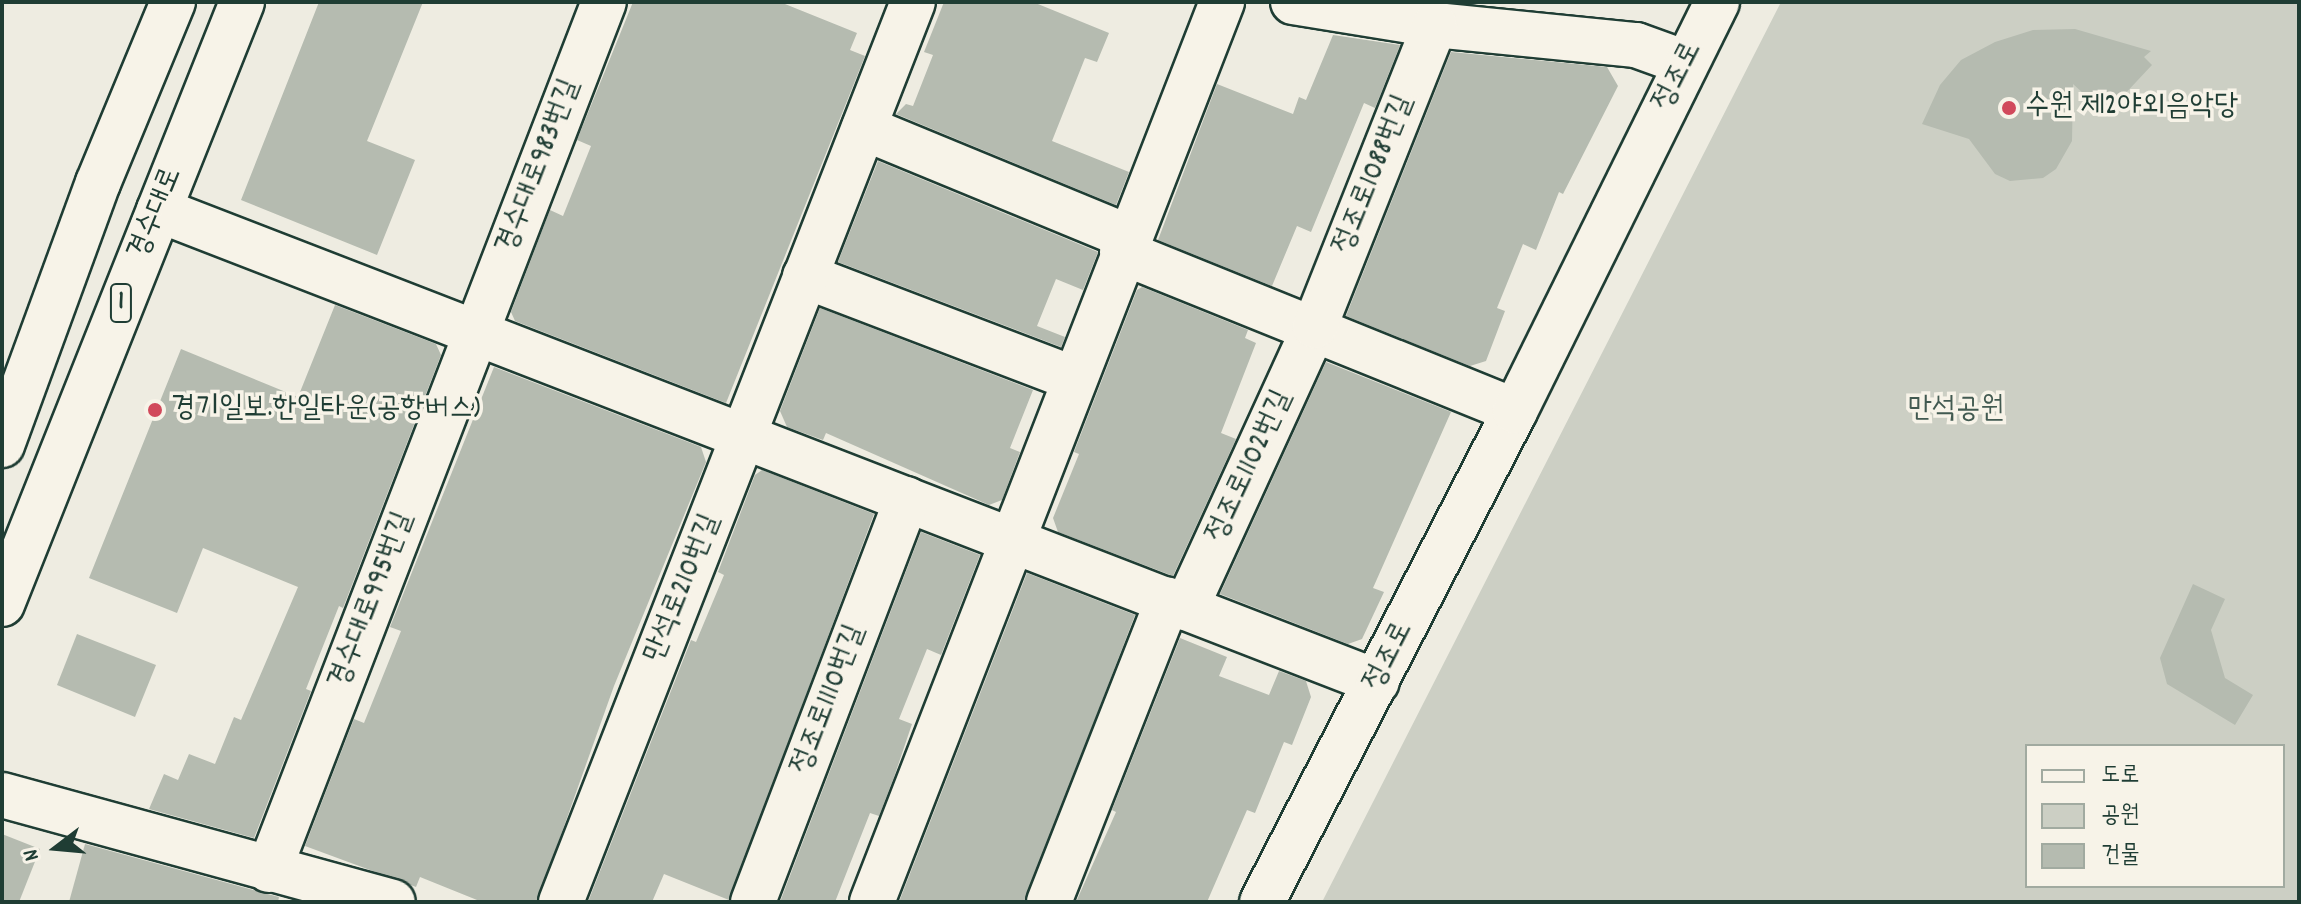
<!DOCTYPE html>
<meta charset="utf-8">
<style>
body{margin:0}
#map{position:relative;width:2301px;height:904px;overflow:hidden;background:#eeece1;font-family:Dekko,"Poor Story",sans-serif}
div>[style]{position:absolute}
.green>*{inset:0;background:#cccfc4}
.building>*{inset:0;background:#b5bbb0}
.roads{filter:drop-shadow(2px 0 #1f3d34) drop-shadow(-2px 0 #1f3d34) drop-shadow(0 2px #1f3d34) drop-shadow(0 -2px #1f3d34)}
.minor>*{height:44px;margin:-22px;padding:0 22px;transform-origin:22px;border-radius:22px;background:#f7f3e8}
.major>*{height:44px;margin:-22px;padding:0 22px;transform-origin:22px;border-radius:22px;background:#f7f3e8}
.dots>*{width:22px;height:22px;translate:-50% -50%;box-sizing:border-box;border:4px solid #f7f3e8;border-radius:50%}
span{translate:-50% -50%;white-space:nowrap;text-align:center;line-height:1.15;-webkit-text-stroke:7px #f7f3e8;paint-order:stroke}
.shield-label span{padding:2px 6px;background:#f7f3e8;border:2px solid;border-radius:6px;-webkit-text-stroke-width:0}
.shield-label{font-size:28px;color:#1f3d34;font-weight:700}
.street-label{font-size:30px;color:#1f3d34}
.poi-label{font-size:30px;color:#1f3d34}
.left{translate:0 -50%;text-align:left}
.park-label{font-size:30px;color:#425a51}
.frame{position:absolute;inset:0;border:4px solid #1f3d34;pointer-events:none}
.legend{position:absolute;left:2025px;top:744px;width:260px;height:144px;box-sizing:border-box;background:#f7f3e8;border:2px solid #a1aaa0;margin:0;padding:10px 14px;list-style:none;font-size:24px;color:#1f3d34}
.legend li{display:flex;align-items:center;gap:16px;height:40px}
.legend b{width:40px;border:2px solid #a1aaa0}
.north{position:absolute;left:16px;top:808px;width:80px;height:80px;-webkit-text-stroke:6px #f7f3e8;paint-order:stroke;rotate:254deg;font-size:22px;font-weight:700;line-height:32px;text-align:center;color:#1f3d34}
.north::after{content:'';display:block;margin:auto;width:28px;height:36px;background:#1f3d34;clip-path:polygon(50% 0,100% 100%,50% 72%,0 100%)}
</style>
<div id="map">
<div class="green">
<div style="clip-path:polygon(evenodd,1781px 2px,2299px 2px,2299px 902px,1322px 902px,1781px 2px,2027px 746px,2283px 746px,2283px 886px,2027px 886px,2027px 746px)"></div>
</div>
<div class="building">
<div style="clip-path:polygon(319px 2px,423px 2px,367px 141px,415px 160px,377px 255px,241px 200px)"></div>
<div style="clip-path:polygon(633px 2px,780px 2px,857px 33px,850px 50px,865px 56px,726px 403px,515px 321px,511px 312px,550px 210px,563px 216px,591px 146px,577px 140px)"></div>
<div style="clip-path:polygon(944px 2px,1033px 2px,1109px 33px,1097px 62px,1085px 58px,1052px 141px,1129px 172px,1116px 205px,896px 114px,906px 104px,913px 106px,933px 55px,924px 52px)"></div>
<div style="clip-path:polygon(2075px 29px,2151px 51px,2144px 57px,2152px 65px,2106px 114px,2073px 84px,2072px 141px,2056px 169px,2043px 178px,2010px 181px,1995px 174px,1969px 139px,1922px 124px,1940px 85px,1961px 60px,1995px 42px,2033px 30px)"></div>
<div style="clip-path:polygon(1333px 35px,1400px 45px,1375px 108px,1364px 103px,1311px 232px,1297px 226px,1272px 286px,1158px 240px,1217px 84px,1293px 114px,1299px 97px,1306px 100px)"></div>
<div style="clip-path:polygon(1451px 52px,1607px 67px,1618px 86px,1563px 194px,1559px 192px,1536px 250px,1523px 244px,1497px 308px,1505px 311px,1486px 361px,1470px 366px,1346px 316px)"></div>
<div style="clip-path:polygon(878px 161px,1098px 252px,1083px 290px,1056px 279px,1037px 326px,1065px 337px,1061px 347px,838px 262px)"></div>
<div style="clip-path:polygon(1142px 287px,1248px 330px,1245px 338px,1256px 343px,1221px 433px,1236px 439px,1173px 576px,1058px 532px,1053px 518px,1079px 454px,1074px 452px,1137px 290px)"></div>
<div style="clip-path:polygon(335px 305px,436px 344px,441px 355px,343px 608px,339px 606px,306px 689px,311px 691px,254px 838px,149px 809px,164px 774px,178px 780px,189px 754px,215px 764px,234px 717px,241px 720px,298px 587px,203px 548px,177px 613px,89px 578px,181px 349px,298px 397px)"></div>
<div style="clip-path:polygon(820px 308px,1033px 390px,1010px 448px,1020px 452px,1002px 500px,989px 505px,826px 433px,823px 440px,787px 427px,780px 411px)"></div>
<div style="clip-path:polygon(1326px 362px,1451px 412px,1373px 588px,1384px 592px,1362px 639px,1348px 644px,1220px 594px)"></div>
<div style="clip-path:polygon(494px 367px,701px 447px,706px 462px,614px 686px,537px 902px,482px 902px,420px 877px,416px 887px,305px 846px,354px 719px,364px 723px,401px 631px,390px 627px)"></div>
<div style="clip-path:polygon(762px 470px,874px 514px,729px 900px,664px 874px,652px 902px,588px 902px,691px 640px,696px 642px,724px 575px,718px 572px,755px 475px)"></div>
<div style="clip-path:polygon(921px 532px,980px 555px,941px 655px,927px 649px,899px 719px,912px 724px,894px 777px,879px 816px,870px 813px,835px 902px,780px 902px)"></div>
<div style="clip-path:polygon(1027px 573px,1135px 615px,1025px 902px,899px 902px)"></div>
<div style="clip-path:polygon(2193px 584px,2225px 599px,2211px 630px,2225px 678px,2253px 695px,2235px 725px,2167px 684px,2160px 658px)"></div>
<div style="clip-path:polygon(77px 634px,156px 665px,135px 717px,57px 685px)"></div>
<div style="clip-path:polygon(1180px 638px,1227px 657px,1219px 676px,1269px 695px,1279px 671px,1306px 681px,1311px 697px,1292px 745px,1284px 742px,1255px 813px,1247px 810px,1207px 902px,1076px 902px,1116px 812px,1112px 810px)"></div>
<div style="clip-path:polygon(2px 834px,40px 849px,19px 902px,2px 902px)"></div>
<div style="clip-path:polygon(85px 844px,279px 897px,278px 902px,69px 902px)"></div>
</div>
<div class="roads">
<div class="minor">
<div style="left:1293px;top:2px;width:144px;rotate:9.2deg"></div>
<div style="left:1435px;top:25px;width:202px;rotate:5.7deg"></div>
<div style="left:1636px;top:45px;width:53px;rotate:19.8deg"></div>
<div style="left:864px;top:128px;width:286px;rotate:22.4deg"></div>
<div style="left:159px;top:210px;width:1306px;rotate:21.18deg"></div>
<div style="left:1122px;top:252px;width:424px;rotate:22deg"></div>
<div style="left:805px;top:276px;width:286px;rotate:20.9deg"></div>
<div style="left:1186px;top:608px;width:310px;rotate:-65.4deg"></div>
<div style="left:1315px;top:326px;width:324px;rotate:-68.3deg"></div>
<div style="left:2px;top:795px;width:405px;rotate:15.3deg"></div>
<div style="left:269px;top:870px;width:930px;rotate:-68.9deg"></div>
<div style="left:561px;top:902px;width:966px;rotate:-68.64deg"></div>
<div style="left:753px;top:902px;width:431px;rotate:-69.1deg"></div>
<div style="left:872px;top:902px;width:966px;rotate:-68.75deg"></div>
<div style="left:1049px;top:902px;width:325px;rotate:-68.5deg"></div>
<div style="left:1262px;top:902px;width:552px;rotate:-62.74deg"></div>
<div style="left:1515px;top:411px;width:456px;rotate:-63.7deg"></div>
</div>
<div class="major">
<div style="left:2px;top:445px;width:279px;rotate:-69.9deg"></div>
<div style="left:98px;top:183px;width:196px;rotate:-67.5deg"></div>
<div style="left:2px;top:604px;width:648px;rotate:-68.26deg"></div>
</div>
</div>
<div class="dots">
<div style="left:2009px;top:108px;background:#d1495b"></div>
<div style="left:155px;top:410px;background:#d1495b"></div>
</div>
<div class="shield-label">
<span style="left:121px;top:303px">1</span>
</div>
<div class="street-label">
<span style="left:1679px;top:77px;rotate:-63deg">정조로</span>
<span style="left:540px;top:167px;rotate:-69deg">경수대로983번길</span>
<span style="left:1375px;top:175px;rotate:-68deg">정조로1088번길</span>
<span style="left:157px;top:214px;rotate:-68deg">경수대로</span>
<span style="left:1251px;top:467px;rotate:-65deg">정조로1102번길</span>
<span style="left:684px;top:589px;rotate:-68deg">만석로210번길</span>
<span style="left:373px;top:601px;rotate:-69deg">경수대로995번길</span>
<span style="left:1390px;top:657px;rotate:-63deg">정조로</span>
<span style="left:830px;top:700px;rotate:-69deg">정조로1110번길</span>
</div>
<div class="poi-label">
<span class="left" style="left:2025px;top:108px">수원 제2야외음악당</span>
<span class="left" style="left:171px;top:410px">경기일보.한일타운(공항버스)</span>
</div>
<div class="park-label">
<span style="left:1956px;top:411px">만석공원</span>
</div>
<div class="frame"></div>
<ul class="legend">
<li><b style="height:10px;background:#f7f3e8"></b>도로</li>
<li><b style="height:22px;background:#cccfc4"></b>공원</li>
<li><b style="height:22px;background:#b5bbb0"></b>건물</li>
</ul>
<div class="north">N</div>
</div>
